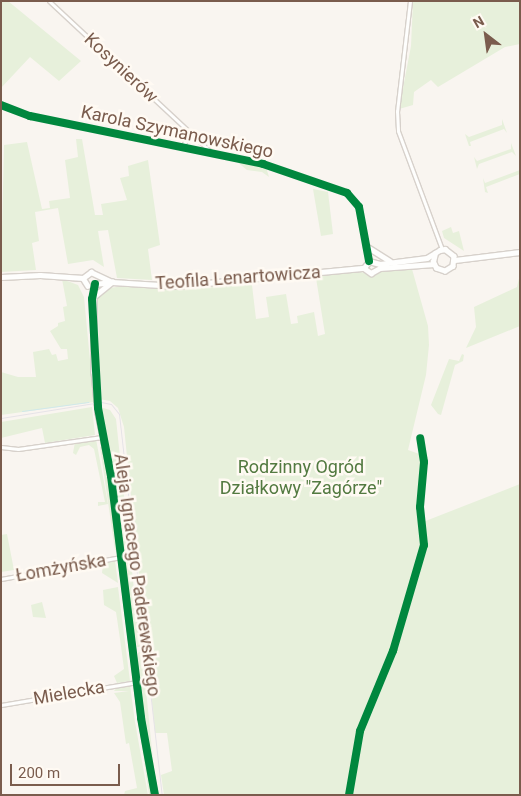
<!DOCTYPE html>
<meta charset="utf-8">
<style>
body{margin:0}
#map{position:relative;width:521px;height:796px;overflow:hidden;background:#f9f5f0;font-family:Roboto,sans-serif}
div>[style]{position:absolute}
.green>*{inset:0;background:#e7f0db}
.stream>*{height:1px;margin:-0.5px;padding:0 0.5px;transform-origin:0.5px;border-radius:0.5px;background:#d0e8ea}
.roads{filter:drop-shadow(1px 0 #d7d1cb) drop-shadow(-1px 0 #d7d1cb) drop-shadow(0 1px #d7d1cb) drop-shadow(0 -1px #d7d1cb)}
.street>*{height:3px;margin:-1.5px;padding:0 1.5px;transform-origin:1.5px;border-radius:1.5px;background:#fefefd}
.secondary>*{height:4.5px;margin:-2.25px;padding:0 2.25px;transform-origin:2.25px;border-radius:2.25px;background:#fefefd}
.tram>*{height:1px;margin:-0.5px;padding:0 0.5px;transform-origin:0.5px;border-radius:0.5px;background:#e6e3e7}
.cycleway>*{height:8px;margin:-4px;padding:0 4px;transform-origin:4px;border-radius:4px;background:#00873e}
span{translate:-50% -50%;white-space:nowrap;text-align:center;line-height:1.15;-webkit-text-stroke:5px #fffaf3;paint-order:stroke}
.street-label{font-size:18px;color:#7a5c4d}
.park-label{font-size:18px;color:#537a41}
.frame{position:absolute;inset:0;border:2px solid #7a5c4d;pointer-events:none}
.north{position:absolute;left:461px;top:10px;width:50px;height:50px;-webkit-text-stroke:4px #fffaf3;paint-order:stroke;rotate:330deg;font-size:14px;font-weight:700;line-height:20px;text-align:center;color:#7a5c4d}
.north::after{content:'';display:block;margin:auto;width:18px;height:22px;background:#7a5c4d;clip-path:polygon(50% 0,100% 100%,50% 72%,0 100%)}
.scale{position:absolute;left:10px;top:764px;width:110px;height:22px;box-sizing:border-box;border:2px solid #7a5c4d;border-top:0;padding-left:6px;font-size:15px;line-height:18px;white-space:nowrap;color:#7a5c4d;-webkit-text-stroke:4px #fffaf3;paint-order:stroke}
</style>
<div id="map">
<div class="green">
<div style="clip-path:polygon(1px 1px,8px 1px,81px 61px,59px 81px,30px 57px,1px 88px)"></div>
<div style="clip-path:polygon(413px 1px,520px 1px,520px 44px,505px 47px,438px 87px,431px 80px,414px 92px,413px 105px,399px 109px,411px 46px)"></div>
<div style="clip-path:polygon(502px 119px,507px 133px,504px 129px,470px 142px,471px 146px,469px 146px,465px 134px,469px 137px,502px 125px)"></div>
<div style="clip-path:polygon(76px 139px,82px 139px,95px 215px,103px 215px,101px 204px,127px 200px,120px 178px,129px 176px,128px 166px,148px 160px,160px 245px,148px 249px,152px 280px,117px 278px,108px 230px,98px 231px,104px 267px,93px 260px,68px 264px,58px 208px,35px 212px,39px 241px,32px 243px,36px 270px,1px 272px,4px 145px,27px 142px,42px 209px,50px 208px,49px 201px,70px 198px,65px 160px,78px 157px)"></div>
<div style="clip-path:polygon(511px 143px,516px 156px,512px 152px,479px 164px,477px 169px,474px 157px,477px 161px,511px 149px)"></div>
<div style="clip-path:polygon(236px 161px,266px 167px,269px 177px,262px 172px,247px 170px)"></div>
<div style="clip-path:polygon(520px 170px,520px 174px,486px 187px,488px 193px,485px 192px,483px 178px,485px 183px)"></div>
<div style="clip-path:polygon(313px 189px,328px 192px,333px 234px,321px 236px)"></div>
<div style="clip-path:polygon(451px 227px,453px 233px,459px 231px,464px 251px,444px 238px,442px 231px)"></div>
<div style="clip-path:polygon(412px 269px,428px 326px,429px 345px,426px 375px,408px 450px,428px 457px,422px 490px,423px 522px,520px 484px,520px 795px,164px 795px,161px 775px,172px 771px,167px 733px,155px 733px,124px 427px,118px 408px,110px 401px,99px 399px,98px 293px,103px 289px,123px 286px,154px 289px,252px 285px,256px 319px,269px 317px,266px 297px,286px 294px,291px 324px,298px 323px,297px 316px,314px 312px,318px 336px,325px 334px,316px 278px,322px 274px,361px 272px,370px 275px,377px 270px)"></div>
<div style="clip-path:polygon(520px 274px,520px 326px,466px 348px,476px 327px,474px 307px,517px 287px)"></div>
<div style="clip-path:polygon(62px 279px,78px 285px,84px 297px,94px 402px,1px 415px,1px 372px,18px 377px,36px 377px,33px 352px,49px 349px,52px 355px,56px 354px,58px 361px,68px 359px,67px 349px,61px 349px,50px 331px,58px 326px,58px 323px,65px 321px,63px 307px,67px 306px)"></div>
<div style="clip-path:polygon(462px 354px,464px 355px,463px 361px,455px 365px,441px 415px,438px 414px,431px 405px,449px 359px,459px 361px)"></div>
<div style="clip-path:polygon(92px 407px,95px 435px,45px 443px,42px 428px,1px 438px,1px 422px)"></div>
<div style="clip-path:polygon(100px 407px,110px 410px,116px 419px,140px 647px,137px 647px,131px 613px,113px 474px)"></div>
<div style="clip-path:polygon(96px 439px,108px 504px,98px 506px,98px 502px,105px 502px,94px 449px,89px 445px,80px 447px,76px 455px,73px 453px,75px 442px)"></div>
<div style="clip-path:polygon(103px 446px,108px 471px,119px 550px,115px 550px,100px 447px)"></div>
<div style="clip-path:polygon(7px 534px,14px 570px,1px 572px,1px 535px)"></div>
<div style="clip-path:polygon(115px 561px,118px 583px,102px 573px,103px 563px)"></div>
<div style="clip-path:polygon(118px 587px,130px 681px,117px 683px,114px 676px,124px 669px,120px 639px,116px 612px,104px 605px,103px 590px)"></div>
<div style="clip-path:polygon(42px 602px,46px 618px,33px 617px,31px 605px)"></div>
<div style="clip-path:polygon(142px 650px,153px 760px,154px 765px,151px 761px,137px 672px,138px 653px)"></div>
<div style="clip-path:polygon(130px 685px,135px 722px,148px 795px,124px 795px,125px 791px,137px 788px,129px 743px,126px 744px,120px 702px,114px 693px,129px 691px,114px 691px,117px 687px)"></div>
<div style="clip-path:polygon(133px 686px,135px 689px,153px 795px,149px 795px)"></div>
</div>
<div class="stream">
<div style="left:22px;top:411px;width:67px;rotate:-7.8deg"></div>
</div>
<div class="roads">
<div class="street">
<div style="left:49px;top:1px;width:224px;rotate:43deg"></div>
<div style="left:410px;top:1px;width:111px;rotate:96.7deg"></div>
<div style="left:397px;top:111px;width:20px;rotate:87deg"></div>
<div style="left:398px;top:131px;width:126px;rotate:69.6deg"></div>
<div style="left:1px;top:105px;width:31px;rotate:21deg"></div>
<div style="left:30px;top:116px;width:238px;rotate:11.6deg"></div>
<div style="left:263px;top:164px;width:89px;rotate:19deg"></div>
<div style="left:347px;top:193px;width:18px;rotate:49deg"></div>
<div style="left:359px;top:207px;width:55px;rotate:79.5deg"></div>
<div style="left:182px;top:148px;width:17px;rotate:-65deg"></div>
<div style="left:1px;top:447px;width:17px;rotate:7deg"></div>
<div style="left:18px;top:449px;width:85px;rotate:-8.1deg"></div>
<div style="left:1px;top:579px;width:122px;rotate:-10.4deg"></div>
<div style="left:1px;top:705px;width:138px;rotate:-9.6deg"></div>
</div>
<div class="secondary">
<div style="left:366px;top:246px;width:28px;rotate:32deg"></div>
<div style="left:455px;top:260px;width:65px;rotate:-7deg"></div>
<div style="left:364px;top:268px;width:9px;rotate:-54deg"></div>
<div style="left:369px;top:261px;width:11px;rotate:15deg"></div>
<div style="left:380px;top:264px;width:47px;rotate:-7.3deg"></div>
<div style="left:427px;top:258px;width:15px;rotate:-32deg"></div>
<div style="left:440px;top:250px;width:5px;rotate:-11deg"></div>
<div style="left:445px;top:249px;width:11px;rotate:38deg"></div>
<div style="left:454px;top:256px;width:10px;rotate:96deg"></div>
<div style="left:453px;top:266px;width:9px;rotate:148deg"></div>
<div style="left:445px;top:271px;width:9px;rotate:-162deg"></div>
<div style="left:436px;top:268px;width:7px;rotate:-117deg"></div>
<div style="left:433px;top:262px;width:9px;rotate:-77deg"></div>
<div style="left:364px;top:268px;width:9px;rotate:36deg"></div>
<div style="left:371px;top:273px;width:10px;rotate:-29deg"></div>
<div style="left:380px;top:268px;width:54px;rotate:-4.2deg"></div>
<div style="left:1px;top:277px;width:39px;rotate:-3deg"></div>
<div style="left:40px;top:275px;width:43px;rotate:4deg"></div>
<div style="left:83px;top:278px;width:10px;rotate:-37deg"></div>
<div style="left:91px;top:272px;width:23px;rotate:25deg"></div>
<div style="left:112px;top:282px;width:64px;rotate:3.6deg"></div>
<div style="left:176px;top:286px;width:189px;rotate:-5.5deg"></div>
<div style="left:83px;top:278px;width:9px;rotate:58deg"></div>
<div style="left:95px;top:284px;width:16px;rotate:-7deg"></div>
<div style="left:94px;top:285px;width:87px;rotate:90deg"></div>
<div style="left:94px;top:372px;width:41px;rotate:84.4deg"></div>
<div style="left:98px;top:413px;width:64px;rotate:78.3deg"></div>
<div style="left:111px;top:476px;width:244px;rotate:82.9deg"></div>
<div style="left:141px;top:718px;width:78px;rotate:79.7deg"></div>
<div style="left:92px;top:298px;width:26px;rotate:-39deg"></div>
</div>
</div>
<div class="tram">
<div style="left:1px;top:418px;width:101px;rotate:-9.1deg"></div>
<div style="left:101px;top:402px;width:10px;rotate:11deg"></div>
<div style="left:111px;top:404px;width:13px;rotate:51deg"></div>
<div style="left:119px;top:414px;width:383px;rotate:83.6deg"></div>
</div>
<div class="cycleway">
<div style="left:1px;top:105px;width:31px;rotate:21deg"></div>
<div style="left:30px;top:116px;width:238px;rotate:11.6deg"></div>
<div style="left:263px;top:164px;width:89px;rotate:19deg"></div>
<div style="left:347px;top:193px;width:18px;rotate:49deg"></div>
<div style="left:359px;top:207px;width:55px;rotate:79.5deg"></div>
<div style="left:95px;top:284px;width:15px;rotate:101deg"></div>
<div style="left:92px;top:299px;width:109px;rotate:86.8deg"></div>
<div style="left:98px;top:408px;width:69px;rotate:79.2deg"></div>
<div style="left:111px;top:476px;width:244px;rotate:82.9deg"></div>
<div style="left:141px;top:718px;width:78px;rotate:79.7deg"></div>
<div style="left:349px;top:795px;width:65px;rotate:-80.2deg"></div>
<div style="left:360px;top:731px;width:87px;rotate:-67.6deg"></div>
<div style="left:393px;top:651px;width:110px;rotate:-73.7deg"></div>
<div style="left:424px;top:545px;width:38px;rotate:-96deg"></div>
<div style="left:420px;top:507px;width:45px;rotate:-84.9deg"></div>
<div style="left:424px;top:462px;width:24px;rotate:-99deg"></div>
</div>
<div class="street-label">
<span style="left:121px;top:68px;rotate:43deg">Kosynierów</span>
<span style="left:177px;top:132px;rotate:12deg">Karola Szymanowskiego</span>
<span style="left:238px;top:278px;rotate:-4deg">Teofila Lenartowicza</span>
<span style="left:61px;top:568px;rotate:-10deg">Łomżyńska</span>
<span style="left:137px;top:575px;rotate:82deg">Aleja Ignacego Paderewskiego</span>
<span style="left:69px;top:693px;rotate:-10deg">Mielecka</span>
</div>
<div class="park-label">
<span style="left:301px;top:478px">Rodzinny Ogród<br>Działkowy "Zagórze"</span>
</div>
<div class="frame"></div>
<div class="north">N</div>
<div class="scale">200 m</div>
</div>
